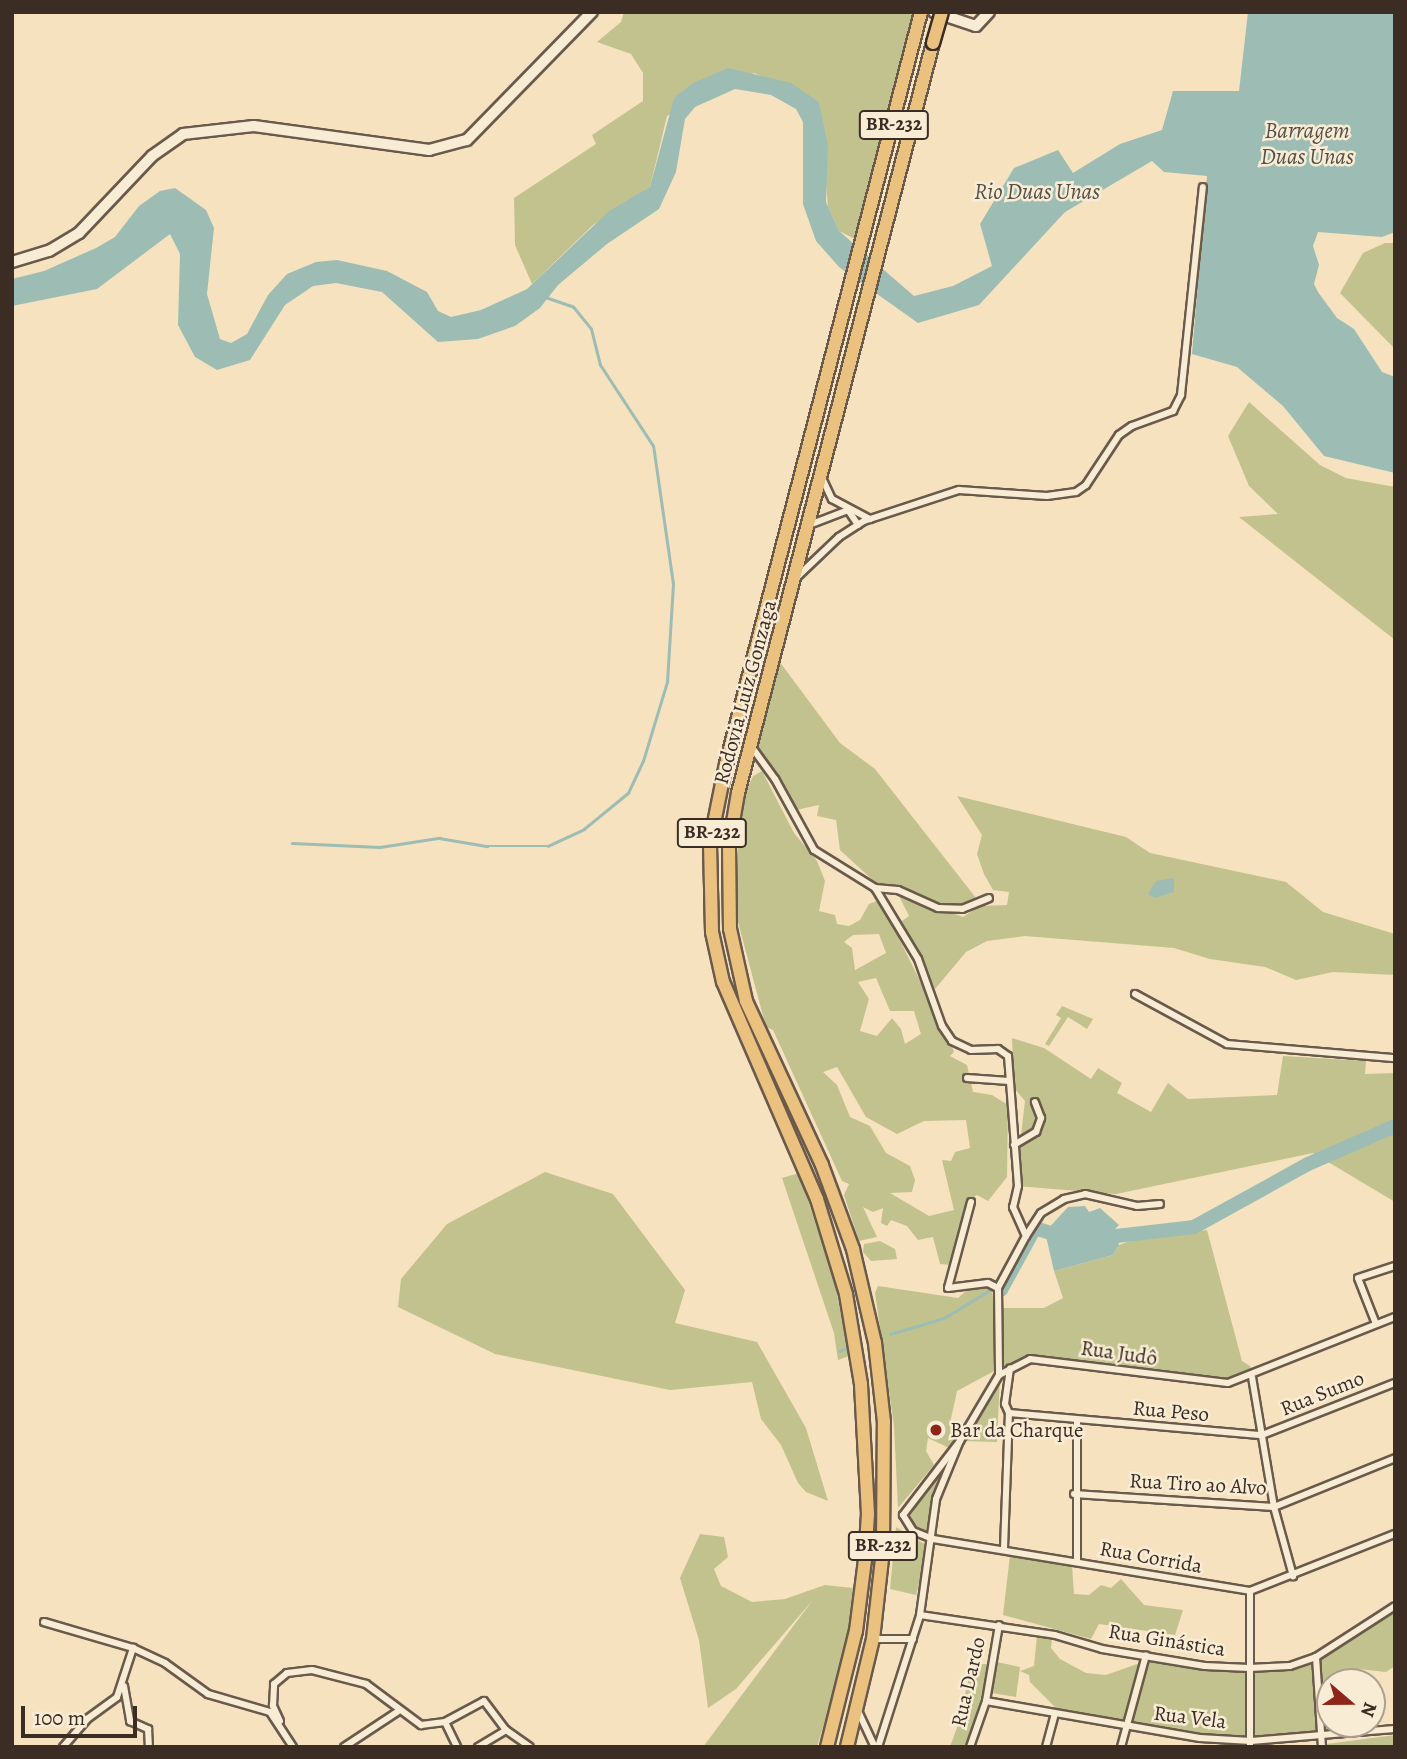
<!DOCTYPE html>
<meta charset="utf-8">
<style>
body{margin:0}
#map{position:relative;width:1407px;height:1759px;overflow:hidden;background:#f6e2bf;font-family:Alegreya,serif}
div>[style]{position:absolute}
.green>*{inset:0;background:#c2c28e}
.water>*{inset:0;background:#9dbdb4}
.stream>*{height:2.5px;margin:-1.25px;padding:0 1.25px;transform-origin:1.25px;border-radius:1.25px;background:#9dbdb4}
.river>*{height:14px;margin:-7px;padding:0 7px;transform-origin:7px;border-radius:7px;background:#9dbdb4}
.roads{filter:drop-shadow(2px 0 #6a5a4b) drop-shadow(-2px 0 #6a5a4b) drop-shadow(0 2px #6a5a4b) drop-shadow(0 -2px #6a5a4b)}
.street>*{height:6px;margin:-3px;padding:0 3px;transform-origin:3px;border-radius:3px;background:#f9ecd5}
.secondary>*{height:10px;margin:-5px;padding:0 5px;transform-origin:5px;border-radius:5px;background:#f9ecd5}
.highway>*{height:12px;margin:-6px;padding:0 6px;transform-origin:6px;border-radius:6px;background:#ebc180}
.bridges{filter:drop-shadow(2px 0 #3b2c24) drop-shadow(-2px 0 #3b2c24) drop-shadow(0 2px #3b2c24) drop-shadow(0 -2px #3b2c24)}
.highway-bridge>*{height:12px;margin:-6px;padding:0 6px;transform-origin:6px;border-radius:6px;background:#ebc180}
.dots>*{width:19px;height:19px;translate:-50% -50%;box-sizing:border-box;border:4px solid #f9ecd5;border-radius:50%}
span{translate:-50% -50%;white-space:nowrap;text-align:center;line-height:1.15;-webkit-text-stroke:5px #f9ecd5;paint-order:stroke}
.shield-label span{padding:2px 5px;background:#f9ecd5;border:2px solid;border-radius:5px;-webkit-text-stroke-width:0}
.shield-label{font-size:19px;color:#3b2c24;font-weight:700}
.street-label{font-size:21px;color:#3b2c24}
.poi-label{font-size:21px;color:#3b2c24}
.left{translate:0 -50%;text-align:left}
.water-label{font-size:23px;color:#545048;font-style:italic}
.frame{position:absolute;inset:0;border:14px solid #3b2c24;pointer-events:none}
.north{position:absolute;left:1316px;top:1668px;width:70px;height:70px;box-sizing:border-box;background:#f9ecd5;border:2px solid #ad9f8e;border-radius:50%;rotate:110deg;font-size:19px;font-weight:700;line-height:28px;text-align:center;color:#3b2c24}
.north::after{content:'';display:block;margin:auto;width:24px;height:32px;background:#8f2418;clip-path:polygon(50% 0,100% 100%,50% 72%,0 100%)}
.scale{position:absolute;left:21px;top:1706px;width:116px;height:32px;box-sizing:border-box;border:4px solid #3b2c24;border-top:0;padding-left:9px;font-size:21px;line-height:24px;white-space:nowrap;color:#3b2c24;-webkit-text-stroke:5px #f9ecd5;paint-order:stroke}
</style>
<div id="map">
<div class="green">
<div style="clip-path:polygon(624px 12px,914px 12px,859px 241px,839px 231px,828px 207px,819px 102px,754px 73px,667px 116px,650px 187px,593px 225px,532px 284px,515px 245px,514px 198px,596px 144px,592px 135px,643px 101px,643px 73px,631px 54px,597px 42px,621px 22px)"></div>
<div style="clip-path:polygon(1385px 243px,1395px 243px,1395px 349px,1340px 293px,1363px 253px)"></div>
<div style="clip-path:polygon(1249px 402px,1320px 465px,1346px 478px,1395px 487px,1395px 640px,1239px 517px,1278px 514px,1249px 486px,1228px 436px)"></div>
<div style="clip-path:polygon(779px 661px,840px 743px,875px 769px,976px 898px,953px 909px,894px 884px,877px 884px,840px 850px,836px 820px,817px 816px,819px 805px,796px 810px,757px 746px)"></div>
<div style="clip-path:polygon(evenodd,762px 771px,794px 833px,817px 861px,825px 881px,819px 911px,835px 915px,837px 924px,849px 926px,860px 920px,869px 904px,877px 901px,884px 908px,951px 1044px,954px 1052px,950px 1056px,967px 1065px,973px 1092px,992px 1095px,1008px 1105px,1007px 1177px,988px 1201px,977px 1195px,969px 1200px,965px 1228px,952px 1265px,940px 1264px,933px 1237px,918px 1240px,907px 1226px,891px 1220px,887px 1226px,881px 1223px,883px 1208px,873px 1212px,863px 1207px,877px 1237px,859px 1241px,844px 1195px,849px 1184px,842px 1181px,773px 1030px,766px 1027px,735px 911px,736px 864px,745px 794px,753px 776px,762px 771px,879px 934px,886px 953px,855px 970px,852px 948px,844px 942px,853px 935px,879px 934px,762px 771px,876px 978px,890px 1011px,914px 1011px,921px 1034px,905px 1044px,901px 1029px,892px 1018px,877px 1036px,860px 1031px,869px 999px,858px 982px,876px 978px,762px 771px,837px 1067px,866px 1117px,897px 1134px,924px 1121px,966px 1120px,970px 1148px,955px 1152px,951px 1161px,942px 1160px,954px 1210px,929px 1216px,890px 1193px,912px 1192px,915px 1180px,910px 1166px,886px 1153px,870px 1126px,850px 1117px,837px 1085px,823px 1072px,837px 1067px)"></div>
<div style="clip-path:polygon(957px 796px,1126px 837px,1150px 853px,1286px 882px,1323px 912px,1395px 934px,1395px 975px,1333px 972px,1296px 980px,1265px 967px,1210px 959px,1174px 948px,1025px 936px,987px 941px,966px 952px,935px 989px,902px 921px,909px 916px,898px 894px,963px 917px,980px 906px,1007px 905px,1009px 892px,993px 890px,984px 874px,977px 854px,982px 835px)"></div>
<div style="clip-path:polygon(1062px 1006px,1093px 1019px,1087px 1029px,1068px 1017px,1049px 1046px,1045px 1044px,1061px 1018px,1056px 1015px)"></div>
<div style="clip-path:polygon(1012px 1038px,1044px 1048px,1091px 1079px,1098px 1068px,1122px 1083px,1117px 1093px,1151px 1112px,1168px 1083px,1188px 1099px,1277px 1095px,1283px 1056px,1366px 1061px,1365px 1074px,1395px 1073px,1395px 1202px,1313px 1153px,1116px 1194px,1015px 1186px,1025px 1101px,1014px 1088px)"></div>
<div style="clip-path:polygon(545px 1172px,613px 1194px,685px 1290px,675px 1323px,757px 1342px,806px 1428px,828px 1501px,806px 1492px,798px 1483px,781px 1445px,761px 1419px,752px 1382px,670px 1390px,495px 1354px,398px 1307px,401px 1279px,447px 1224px)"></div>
<div style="clip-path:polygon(799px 1173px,834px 1279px,849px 1356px,838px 1360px,834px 1333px,782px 1178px)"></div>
<div style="clip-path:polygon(1207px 1230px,1242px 1361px,1250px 1366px,1254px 1376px,1226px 1382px,1030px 1356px,1001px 1369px,1001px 1308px,1044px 1308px,1063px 1298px,1054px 1271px,1113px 1255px,1119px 1245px,1133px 1240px)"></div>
<div style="clip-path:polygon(880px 1241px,895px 1249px,897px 1259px,871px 1261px,863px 1252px,864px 1244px)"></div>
<div style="clip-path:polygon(878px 1286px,958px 1298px,967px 1290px,992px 1288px,995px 1318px,996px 1370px,957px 1391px,950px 1423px,960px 1429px,949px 1448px,928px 1438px,926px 1451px,934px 1465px,898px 1508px,894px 1426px,875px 1293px)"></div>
<div style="clip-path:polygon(1000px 1376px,997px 1442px,963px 1441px)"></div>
<div style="clip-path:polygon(954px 1452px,945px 1470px,932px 1532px,926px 1533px,914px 1528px,910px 1514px)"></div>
<div style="clip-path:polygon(896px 1527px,928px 1546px,916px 1595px,890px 1589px)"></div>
<div style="clip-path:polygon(700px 1534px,724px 1537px,728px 1557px,714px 1569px,721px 1586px,752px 1602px,785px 1599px,825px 1585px,853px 1588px,847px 1650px,817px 1747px,703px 1747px,812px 1601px,736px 1689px,708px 1708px,699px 1640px,680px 1578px)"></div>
<div style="clip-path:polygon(1010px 1555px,1072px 1565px,1074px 1594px,1089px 1595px,1101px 1585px,1111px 1588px,1121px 1579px,1144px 1605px,1183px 1610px,1175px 1635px,1099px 1624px,1091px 1639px,1003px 1615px)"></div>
<div style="clip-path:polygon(1395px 1610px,1395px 1666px,1386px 1672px,1359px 1669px,1355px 1682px,1330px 1682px,1330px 1724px,1342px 1724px,1322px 1736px,1227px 1740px,1063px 1715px,1030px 1682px,1029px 1675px,1020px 1671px,1034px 1666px,1037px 1635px,1052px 1639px,1051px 1648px,1060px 1659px,1086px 1673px,1106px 1675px,1151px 1659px,1288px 1672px,1320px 1659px)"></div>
<div style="clip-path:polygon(997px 1662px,1020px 1667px,1016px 1697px,992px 1693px)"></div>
<div style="clip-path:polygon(980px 1664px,990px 1664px,967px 1747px,950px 1747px,958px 1725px,958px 1703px,963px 1703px,968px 1681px)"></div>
<div style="clip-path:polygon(1395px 1735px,1395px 1747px,1327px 1747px,1327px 1744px)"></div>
</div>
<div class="water">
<div style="clip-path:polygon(1248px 12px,1395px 12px,1395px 232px,1382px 237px,1318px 232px,1313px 246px,1319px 265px,1314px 284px,1318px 292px,1337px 318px,1354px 329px,1382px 372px,1395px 377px,1395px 473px,1324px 456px,1283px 406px,1237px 367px,1192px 354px,1207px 176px,1164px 172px,1152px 161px,1065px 212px,979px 305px,918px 323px,839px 267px,816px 241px,803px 204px,803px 122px,796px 109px,771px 95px,735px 89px,695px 107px,685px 119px,676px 172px,659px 209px,607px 244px,558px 285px,540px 308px,515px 326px,478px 339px,438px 342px,382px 292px,336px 283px,313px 286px,285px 305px,250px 360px,217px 370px,195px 357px,178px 325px,180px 254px,170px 234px,97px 289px,12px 306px,12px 279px,44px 271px,96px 248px,115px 237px,139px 206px,160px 191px,175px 188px,206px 210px,214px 228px,207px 294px,220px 339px,231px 343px,247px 334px,268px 295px,287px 274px,316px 262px,337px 260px,387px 271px,427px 292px,438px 311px,451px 317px,481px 310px,527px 289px,609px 211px,650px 187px,674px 98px,693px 83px,728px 68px,791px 83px,819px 102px,828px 146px,826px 202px,839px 231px,914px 296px,953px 286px,992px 266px,980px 224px,1014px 168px,1058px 150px,1073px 173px,1120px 144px,1162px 130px,1173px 91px,1239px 91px)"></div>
<div style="clip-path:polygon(1174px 878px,1174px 892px,1155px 898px,1148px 894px,1156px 881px)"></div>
<div style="clip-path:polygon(1085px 1206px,1089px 1212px,1100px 1208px,1119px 1225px,1115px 1229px,1119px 1245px,1113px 1255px,1054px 1271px,1045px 1232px,1068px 1207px)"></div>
</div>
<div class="stream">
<div style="left:292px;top:843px;width:88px;rotate:2.6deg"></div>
<div style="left:380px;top:847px;width:60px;rotate:-8.7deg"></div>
<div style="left:439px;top:838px;width:49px;rotate:9.5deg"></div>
<div style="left:487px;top:846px;width:61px"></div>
<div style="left:548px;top:846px;width:40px;rotate:-25deg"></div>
<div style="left:584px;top:829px;width:57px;rotate:-39.3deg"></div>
<div style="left:628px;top:793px;width:35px;rotate:-65deg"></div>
<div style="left:643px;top:761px;width:83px;rotate:-73.1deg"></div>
<div style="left:667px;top:682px;width:98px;rotate:-86.5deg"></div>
<div style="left:673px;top:584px;width:139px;rotate:-98.2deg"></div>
<div style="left:653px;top:446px;width:97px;rotate:-123.2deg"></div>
<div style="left:600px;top:365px;width:37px;rotate:-104deg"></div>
<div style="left:591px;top:329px;width:28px;rotate:-129deg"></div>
<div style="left:573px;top:307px;width:28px;rotate:-161deg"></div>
<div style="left:890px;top:1334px;width:56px;rotate:-16.5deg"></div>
<div style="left:944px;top:1318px;width:54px;rotate:-31.3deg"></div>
<div style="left:839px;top:1351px;width:9px;rotate:-18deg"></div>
</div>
<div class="river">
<div style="left:1099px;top:1238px;width:96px;rotate:-6.6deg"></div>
<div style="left:1194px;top:1227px;width:130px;rotate:-28.9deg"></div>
<div style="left:1308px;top:1164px;width:95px;rotate:-23.6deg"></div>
<div style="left:1001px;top:1290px;width:71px;rotate:-61.3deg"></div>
<div style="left:1035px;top:1228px;width:28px;rotate:18deg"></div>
</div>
<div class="roads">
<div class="street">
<div style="left:823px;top:480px;width:21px;rotate:65deg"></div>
<div style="left:832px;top:499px;width:43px;rotate:27.8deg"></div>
<div style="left:809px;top:525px;width:42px;rotate:-21deg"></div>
<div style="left:848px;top:510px;width:18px;rotate:56deg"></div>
<div style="left:797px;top:577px;width:58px;rotate:-43.6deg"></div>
<div style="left:839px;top:537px;width:30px;rotate:-33deg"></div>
<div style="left:864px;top:521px;width:100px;rotate:-18.1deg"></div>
<div style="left:959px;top:490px;width:88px;rotate:3.9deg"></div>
<div style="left:1047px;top:496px;width:29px;rotate:-8deg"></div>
<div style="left:1076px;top:492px;width:12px;rotate:-35deg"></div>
<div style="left:1086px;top:485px;width:60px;rotate:-56.6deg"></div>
<div style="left:1119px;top:435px;width:16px;rotate:-35deg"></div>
<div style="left:1132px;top:426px;width:44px;rotate:-20.1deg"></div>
<div style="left:1173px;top:411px;width:18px;rotate:-63deg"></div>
<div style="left:1181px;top:395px;width:209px;rotate:-84deg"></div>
<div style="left:751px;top:746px;width:41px;rotate:54deg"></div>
<div style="left:775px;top:779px;width:81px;rotate:61.2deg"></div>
<div style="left:814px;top:850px;width:72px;rotate:31.9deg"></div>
<div style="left:875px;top:888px;width:83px;rotate:58.8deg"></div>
<div style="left:918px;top:959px;width:71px;rotate:70.3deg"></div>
<div style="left:942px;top:1026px;width:18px;rotate:56deg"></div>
<div style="left:952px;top:1041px;width:21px;rotate:25deg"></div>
<div style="left:971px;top:1050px;width:27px;rotate:-2deg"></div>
<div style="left:998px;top:1049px;width:12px;rotate:35deg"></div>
<div style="left:1008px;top:1056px;width:130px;rotate:85.6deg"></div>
<div style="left:1018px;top:1186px;width:22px;rotate:103deg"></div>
<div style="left:1013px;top:1207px;width:32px;rotate:66deg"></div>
<div style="left:1026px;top:1236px;width:59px;rotate:118.3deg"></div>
<div style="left:998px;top:1288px;width:87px;rotate:89.3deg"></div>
<div style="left:875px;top:888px;width:23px;rotate:5deg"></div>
<div style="left:898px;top:890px;width:44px;rotate:24.2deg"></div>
<div style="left:938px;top:908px;width:24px;rotate:2deg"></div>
<div style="left:962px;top:909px;width:29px;rotate:-22deg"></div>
<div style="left:1135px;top:994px;width:105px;rotate:28.5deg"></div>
<div style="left:1227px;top:1044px;width:169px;rotate:4.8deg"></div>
<div style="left:967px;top:1078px;width:42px;rotate:4.1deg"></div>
<div style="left:1014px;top:1145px;width:26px;rotate:-31deg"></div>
<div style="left:1036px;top:1132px;width:15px;rotate:-70deg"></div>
<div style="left:1041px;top:1118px;width:17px;rotate:-111deg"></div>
<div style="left:971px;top:1202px;width:89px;rotate:105deg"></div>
<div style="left:948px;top:1288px;width:40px;rotate:-7.1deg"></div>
<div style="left:988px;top:1283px;width:11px;rotate:27deg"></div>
<div style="left:1026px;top:1236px;width:27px;rotate:-57deg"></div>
<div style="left:1041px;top:1213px;width:27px;rotate:-31deg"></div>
<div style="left:1064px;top:1199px;width:22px;rotate:-13deg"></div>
<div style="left:1085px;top:1194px;width:53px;rotate:13deg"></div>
<div style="left:1137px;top:1206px;width:23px;rotate:-5deg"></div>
<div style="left:1376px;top:1324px;width:49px;rotate:-111.4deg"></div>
<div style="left:1358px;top:1278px;width:39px;rotate:-18deg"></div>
<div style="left:1252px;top:1377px;width:132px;rotate:80.4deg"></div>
<div style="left:1274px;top:1507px;width:72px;rotate:74.6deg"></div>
<div style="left:1009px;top:1413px;width:254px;rotate:5deg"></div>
<div style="left:1262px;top:1435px;width:143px;rotate:-21.4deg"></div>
<div style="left:1074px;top:1494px;width:200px;rotate:3.7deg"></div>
<div style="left:1274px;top:1507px;width:131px;rotate:-22deg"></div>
<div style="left:903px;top:1515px;width:93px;rotate:-52.4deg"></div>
<div style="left:960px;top:1441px;width:77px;rotate:-59.4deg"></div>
<div style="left:999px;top:1375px;width:35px;rotate:-27deg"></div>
<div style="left:1030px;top:1359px;width:199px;rotate:6.9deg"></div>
<div style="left:1228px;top:1383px;width:180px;rotate:-21.6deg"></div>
<div style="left:903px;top:1515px;width:19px;rotate:58deg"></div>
<div style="left:913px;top:1531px;width:22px;rotate:22deg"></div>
<div style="left:933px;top:1539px;width:321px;rotate:9.3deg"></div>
<div style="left:1250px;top:1591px;width:156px;rotate:-21.5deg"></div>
<div style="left:1004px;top:1548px;width:135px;rotate:-87.9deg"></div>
<div style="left:1009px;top:1413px;width:10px;rotate:-114deg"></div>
<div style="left:1005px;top:1404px;width:36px;rotate:-82deg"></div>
<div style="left:1077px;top:1562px;width:140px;rotate:-90deg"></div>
<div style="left:1250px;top:1591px;width:156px;rotate:90deg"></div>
<div style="left:920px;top:1615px;width:136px;rotate:8.4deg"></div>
<div style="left:1055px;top:1635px;width:49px;rotate:16.6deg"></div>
<div style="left:1102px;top:1649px;width:104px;rotate:9.4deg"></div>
<div style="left:1205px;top:1666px;width:44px;rotate:2.6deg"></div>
<div style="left:1249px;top:1668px;width:41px;rotate:-2.8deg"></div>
<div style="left:1290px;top:1666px;width:28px;rotate:-19deg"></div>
<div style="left:1316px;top:1657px;width:94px;rotate:-32.8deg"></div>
<div style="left:44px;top:1622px;width:93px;rotate:16.3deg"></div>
<div style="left:873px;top:1639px;width:40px"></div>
<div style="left:1316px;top:1657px;width:90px;rotate:86.2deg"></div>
<div style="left:124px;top:1686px;width:36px;rotate:80deg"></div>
<div style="left:130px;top:1721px;width:20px;rotate:24deg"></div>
<div style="left:148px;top:1729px;width:18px;rotate:87deg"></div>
<div style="left:986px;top:1701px;width:217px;rotate:9.8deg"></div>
<div style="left:1200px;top:1738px;width:51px;rotate:3.4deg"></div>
<div style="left:1251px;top:1741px;width:144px;rotate:-4.8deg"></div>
<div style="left:858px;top:1711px;width:40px;rotate:65deg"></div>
<div style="left:280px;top:1721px;width:17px;rotate:-115deg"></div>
<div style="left:273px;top:1706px;width:22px;rotate:-87deg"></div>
<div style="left:274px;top:1684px;width:17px;rotate:-40deg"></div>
<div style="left:287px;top:1673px;width:25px;rotate:-7deg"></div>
<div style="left:312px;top:1670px;width:56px;rotate:14.5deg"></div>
<div style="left:366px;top:1684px;width:69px;rotate:36.7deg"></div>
<div style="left:421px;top:1725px;width:24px;rotate:-7deg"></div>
<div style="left:445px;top:1722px;width:44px;rotate:-28.3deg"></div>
<div style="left:484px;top:1701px;width:36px;rotate:53deg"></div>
<div style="left:506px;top:1730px;width:29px;rotate:35deg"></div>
<div style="left:445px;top:1722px;width:28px;rotate:64deg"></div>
<div style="left:63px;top:1747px;width:37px;rotate:-49deg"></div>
<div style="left:87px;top:1719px;width:37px;rotate:-36deg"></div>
<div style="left:117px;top:1697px;width:52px;rotate:-71.9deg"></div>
<div style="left:133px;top:1648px;width:35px;rotate:25deg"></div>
<div style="left:165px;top:1663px;width:53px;rotate:35.8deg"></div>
<div style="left:208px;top:1694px;width:65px;rotate:16.2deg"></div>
<div style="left:270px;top:1712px;width:42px;rotate:56.7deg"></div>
<div style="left:344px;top:1747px;width:64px;rotate:-33.4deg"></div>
<div style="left:478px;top:1747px;width:33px;rotate:-31deg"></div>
<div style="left:878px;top:1747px;width:139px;rotate:-72.3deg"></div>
<div style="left:920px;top:1615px;width:117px;rotate:-82.1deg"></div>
<div style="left:936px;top:1499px;width:61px;rotate:-67.7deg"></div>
<div style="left:970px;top:1747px;width:49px;rotate:-70.8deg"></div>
<div style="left:986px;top:1701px;width:77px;rotate:-80.3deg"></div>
<div style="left:1046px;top:1747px;width:34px;rotate:-75deg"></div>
<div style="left:1121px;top:1747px;width:95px;rotate:-74.8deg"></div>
</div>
<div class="secondary">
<div style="left:934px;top:12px;width:44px;rotate:18.4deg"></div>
<div style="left:976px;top:26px;width:19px;rotate:-47deg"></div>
<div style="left:12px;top:262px;width:39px;rotate:-17deg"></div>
<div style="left:49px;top:251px;width:35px;rotate:-31deg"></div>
<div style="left:79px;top:233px;width:106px;rotate:-46.5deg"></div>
<div style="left:152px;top:156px;width:38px;rotate:-35deg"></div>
<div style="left:183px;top:134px;width:71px;rotate:-6.4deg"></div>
<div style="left:254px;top:126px;width:177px;rotate:7.8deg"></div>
<div style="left:429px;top:150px;width:39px;rotate:-15deg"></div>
<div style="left:467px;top:140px;width:179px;rotate:-45.7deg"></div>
</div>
<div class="highway">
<div style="left:827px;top:1747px;width:120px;rotate:-76deg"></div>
<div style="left:856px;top:1631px;width:72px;rotate:-82.8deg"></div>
<div style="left:865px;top:1560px;width:46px;rotate:-86.3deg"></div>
<div style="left:868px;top:1514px;width:130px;rotate:-93.1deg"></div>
<div style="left:861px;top:1384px;width:91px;rotate:-99.5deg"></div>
<div style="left:846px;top:1294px;width:99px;rotate:-107deg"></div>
<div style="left:817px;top:1199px;width:236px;rotate:-113.4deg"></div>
<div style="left:723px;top:982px;width:51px;rotate:-102.4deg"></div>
<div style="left:712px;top:932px;width:89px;rotate:-91.3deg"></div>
<div style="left:710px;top:843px;width:81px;rotate:-78.6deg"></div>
<div style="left:726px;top:764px;width:777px;rotate:-75.46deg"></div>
<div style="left:847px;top:1747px;width:111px;rotate:-76.5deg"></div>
<div style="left:873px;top:1639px;width:90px;rotate:-83.6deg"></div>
<div style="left:883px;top:1550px;width:128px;rotate:-89.6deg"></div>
<div style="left:884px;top:1422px;width:80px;rotate:-96.5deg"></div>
<div style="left:875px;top:1343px;width:97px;rotate:-103.2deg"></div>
<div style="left:853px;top:1249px;width:90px;rotate:-110.3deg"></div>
<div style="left:822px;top:1165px;width:181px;rotate:-114.9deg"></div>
<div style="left:746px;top:1001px;width:74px;rotate:-102.5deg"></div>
<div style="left:730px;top:929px;width:84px;rotate:-90.7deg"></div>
<div style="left:729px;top:845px;width:53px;rotate:-80.2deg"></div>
<div style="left:738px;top:793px;width:775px;rotate:-75.43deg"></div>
</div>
</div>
<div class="bridges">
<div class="highway-bridge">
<div style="left:933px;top:43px;width:32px;rotate:-74deg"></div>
</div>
</div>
<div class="dots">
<div style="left:936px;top:1430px;background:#8f2418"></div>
</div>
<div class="shield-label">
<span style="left:894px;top:125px">BR-232</span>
<span style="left:712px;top:833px">BR-232</span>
<span style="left:883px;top:1546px">BR-232</span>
</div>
<div class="street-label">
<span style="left:745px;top:692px;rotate:-75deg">Rodovia Luiz Gonzaga</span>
<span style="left:1119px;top:1353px;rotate:8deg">Rua Judô</span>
<span style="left:1322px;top:1393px;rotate:-22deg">Rua Sumo</span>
<span style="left:1171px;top:1411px;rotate:5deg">Rua Peso</span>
<span style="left:1198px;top:1484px;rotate:3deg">Rua Tiro ao Alvo</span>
<span style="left:1151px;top:1557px;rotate:10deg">Rua Corrida</span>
<span style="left:1167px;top:1640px;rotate:9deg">Rua Ginástica</span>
<span style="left:968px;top:1682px;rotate:-77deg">Rua Dardo</span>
<span style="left:1190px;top:1717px;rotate:7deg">Rua Vela</span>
</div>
<div class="poi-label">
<span class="left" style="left:950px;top:1430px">Bar da Charque</span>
</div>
<div class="water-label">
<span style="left:1307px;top:144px">Barragem<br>Duas Unas</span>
<span style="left:1037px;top:192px">Rio Duas Unas</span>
</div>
<div class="frame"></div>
<div class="north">N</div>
<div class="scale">100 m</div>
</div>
